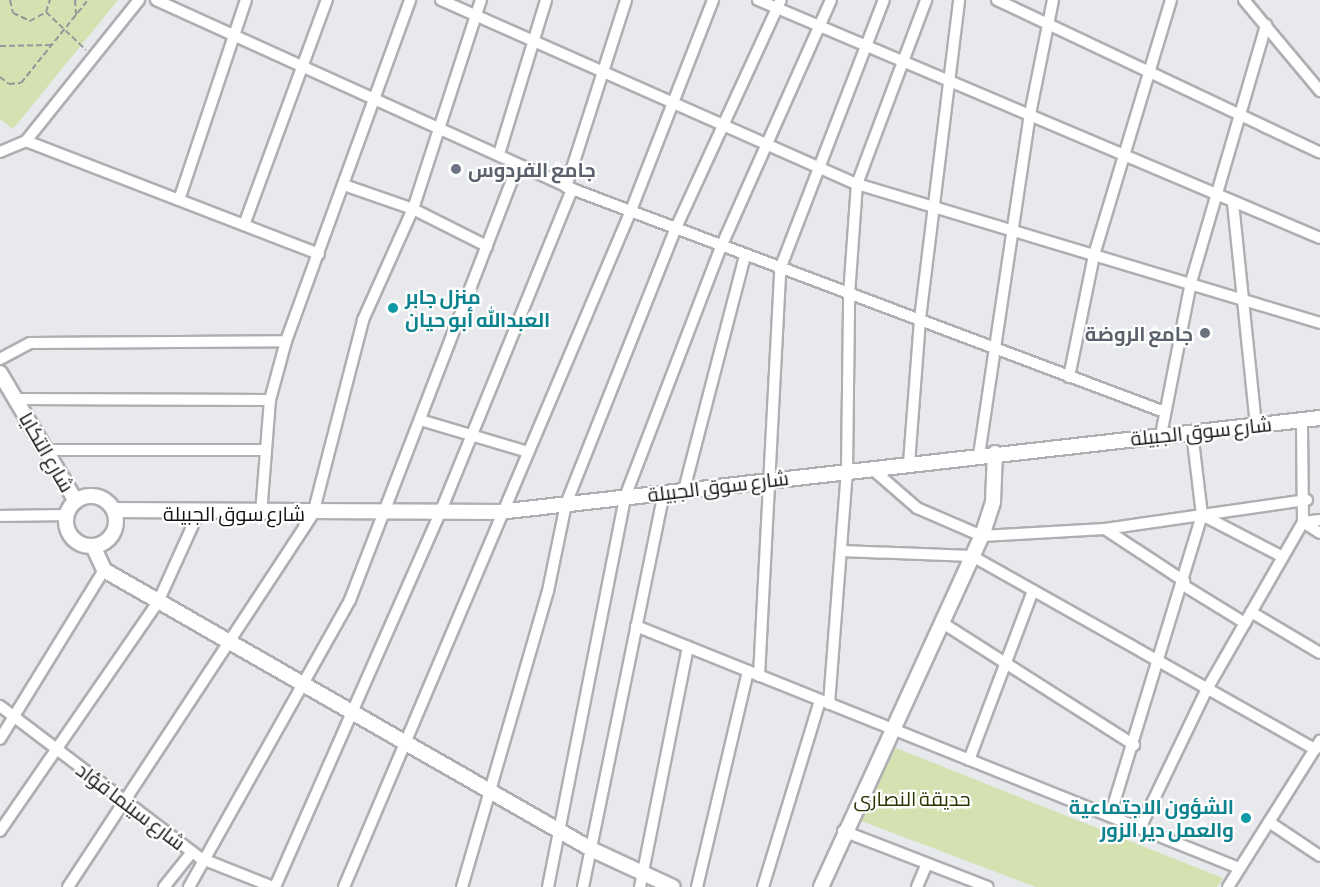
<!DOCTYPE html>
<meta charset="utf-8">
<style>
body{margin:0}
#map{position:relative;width:1320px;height:887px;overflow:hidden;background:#e8e9ec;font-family:"Asap Condensed",Cairo,sans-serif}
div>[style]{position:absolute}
.green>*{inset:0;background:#d4e2b2}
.path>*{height:2px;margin-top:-1px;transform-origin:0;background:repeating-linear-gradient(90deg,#959699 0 6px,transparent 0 9px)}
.roads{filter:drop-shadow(2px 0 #aeafb2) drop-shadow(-2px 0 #aeafb2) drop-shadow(0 2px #aeafb2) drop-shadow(0 -2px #aeafb2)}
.minor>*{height:10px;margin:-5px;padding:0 5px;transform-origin:5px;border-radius:5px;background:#fff}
.tertiary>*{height:14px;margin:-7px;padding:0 7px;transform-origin:7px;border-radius:7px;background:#fff}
.tertiary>.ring{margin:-7px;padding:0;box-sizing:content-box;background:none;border:14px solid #fff;border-radius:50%}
.dots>*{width:16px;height:16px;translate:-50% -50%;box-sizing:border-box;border:3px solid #fff;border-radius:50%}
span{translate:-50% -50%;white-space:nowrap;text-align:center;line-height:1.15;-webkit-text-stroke:4.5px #fff;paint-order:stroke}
.worship-label{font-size:20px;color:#5b616d;font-weight:700}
.left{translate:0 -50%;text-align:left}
.right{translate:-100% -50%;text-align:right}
.culture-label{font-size:20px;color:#0d838f;font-weight:700}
.street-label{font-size:20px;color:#131315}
.park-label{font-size:20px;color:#293300}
</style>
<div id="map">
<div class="green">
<div style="clip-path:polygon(0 0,118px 0,13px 129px,0 119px)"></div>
<div style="clip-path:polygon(886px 744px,1223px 878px,1217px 887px,1036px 887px,856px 819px)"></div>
</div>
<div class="path">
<div style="left:10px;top:0;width:13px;rotate:77deg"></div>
<div style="left:13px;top:13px;width:19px;rotate:25deg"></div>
<div style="left:30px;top:21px;width:18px;rotate:-29deg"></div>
<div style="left:46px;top:12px;width:13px;rotate:-72deg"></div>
<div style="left:75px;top:0;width:15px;rotate:86deg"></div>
<div style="left:46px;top:12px;width:55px;rotate:43.5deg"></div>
<div style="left:0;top:46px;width:52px;rotate:-1.1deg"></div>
<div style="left:0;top:77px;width:11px;rotate:38deg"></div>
<div style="left:9px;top:84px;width:12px;rotate:-5deg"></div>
<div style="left:21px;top:83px;width:107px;rotate:-51.1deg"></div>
</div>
<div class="roads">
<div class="minor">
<div style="left:156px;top:0;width:457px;rotate:24.4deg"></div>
<div style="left:572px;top:189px;width:630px;rotate:20.62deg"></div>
<div style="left:441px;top:0;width:455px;rotate:23.9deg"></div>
<div style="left:857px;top:184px;width:483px;rotate:16.7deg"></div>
<div style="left:758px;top:0;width:610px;rotate:22.95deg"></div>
<div style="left:997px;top:0;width:357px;rotate:25.3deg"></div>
<div style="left:1244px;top:0;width:119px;rotate:50.1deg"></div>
<div style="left:26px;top:141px;width:314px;rotate:21.1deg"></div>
<div style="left:0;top:152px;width:28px;rotate:-23deg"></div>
<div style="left:26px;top:141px;width:181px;rotate:-51.3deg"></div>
<div style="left:499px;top:154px;width:161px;rotate:-73deg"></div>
<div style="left:344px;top:185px;width:73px;rotate:19.2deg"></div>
<div style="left:413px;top:209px;width:83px;rotate:26.6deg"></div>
<div style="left:566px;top:187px;width:196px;rotate:-72.2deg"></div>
<div style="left:179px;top:200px;width:211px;rotate:-71.5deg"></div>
<div style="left:1233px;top:203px;width:223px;rotate:84.1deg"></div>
<div style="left:244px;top:225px;width:240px;rotate:-69.8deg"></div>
<div style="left:0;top:359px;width:34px;rotate:-28deg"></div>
<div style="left:30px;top:343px;width:256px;rotate:-0.4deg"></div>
<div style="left:1069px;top:377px;width:125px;rotate:-78.4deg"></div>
<div style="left:1094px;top:255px;width:266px;rotate:-73.2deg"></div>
<div style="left:18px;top:399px;width:252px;rotate:0.2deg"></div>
<div style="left:420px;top:420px;width:113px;rotate:16.5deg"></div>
<div style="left:1161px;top:435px;width:156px;rotate:-78.9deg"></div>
<div style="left:1191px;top:282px;width:268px;rotate:-73.7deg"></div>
<div style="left:45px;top:450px;width:218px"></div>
<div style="left:979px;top:455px;width:340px;rotate:-81.5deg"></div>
<div style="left:1029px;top:119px;width:121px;rotate:-78.6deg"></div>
<div style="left:909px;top:463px;width:144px;rotate:-85.6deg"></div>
<div style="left:920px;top:319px;width:321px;rotate:-83deg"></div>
<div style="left:871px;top:468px;width:61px;rotate:41deg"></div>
<div style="left:917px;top:508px;width:71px;rotate:23.3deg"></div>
<div style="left:982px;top:536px;width:123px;rotate:-3.3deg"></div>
<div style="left:1105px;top:529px;width:204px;rotate:-8.2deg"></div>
<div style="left:684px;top:490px;width:242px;rotate:-75.4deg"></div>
<div style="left:261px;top:514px;width:114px;rotate:-85.5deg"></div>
<div style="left:270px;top:400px;width:61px;rotate:-74.8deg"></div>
<div style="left:286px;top:341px;width:363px;rotate:-70deg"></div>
<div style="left:1202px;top:515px;width:91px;rotate:27.4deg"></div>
<div style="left:0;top:516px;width:65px;rotate:-0.9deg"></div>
<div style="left:1320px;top:520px;width:17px;rotate:173deg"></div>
<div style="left:1303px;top:522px;width:20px;rotate:33deg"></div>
<div style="left:1105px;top:529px;width:95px;rotate:33.4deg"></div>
<div style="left:841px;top:551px;width:131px;rotate:2.2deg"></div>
<div style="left:972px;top:556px;width:394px;rotate:29.4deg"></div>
<div style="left:1183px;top:585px;width:73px;rotate:31.5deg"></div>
<div style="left:1251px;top:612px;width:80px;rotate:30.7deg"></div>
<div style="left:941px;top:622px;width:229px;rotate:32.5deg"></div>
<div style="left:636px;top:626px;width:650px;rotate:21.87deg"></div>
<div style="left:759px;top:676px;width:408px;rotate:-87deg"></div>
<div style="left:780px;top:269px;width:288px;rotate:-68.9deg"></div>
<div style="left:829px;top:704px;width:234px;rotate:-85.6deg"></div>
<div style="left:847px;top:471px;width:176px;rotate:-89.3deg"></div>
<div style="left:849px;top:295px;width:111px;rotate:-85.9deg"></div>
<div style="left:857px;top:184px;width:197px;rotate:-69.4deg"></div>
<div style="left:0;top:706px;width:251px;rotate:37.2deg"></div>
<div style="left:200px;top:858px;width:79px;rotate:21.7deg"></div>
<div style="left:0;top:739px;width:198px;rotate:-58.4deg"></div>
<div style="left:969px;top:760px;width:181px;rotate:-69.3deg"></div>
<div style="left:1110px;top:816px;width:315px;rotate:-73deg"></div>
<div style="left:1202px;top:515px;width:84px;rotate:-96.9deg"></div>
<div style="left:1269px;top:822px;width:61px;rotate:33.7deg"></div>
<div style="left:1140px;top:828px;width:154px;rotate:-64.3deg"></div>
<div style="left:1207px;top:689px;width:193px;rotate:-60.1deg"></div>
<div style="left:1303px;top:522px;width:102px;rotate:-90.6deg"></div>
<div style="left:0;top:831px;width:278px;rotate:-55.4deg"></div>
<div style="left:158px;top:602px;width:97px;rotate:-65.6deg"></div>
<div style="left:843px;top:831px;width:155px;rotate:21.1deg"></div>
<div style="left:68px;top:887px;width:446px;rotate:-56.7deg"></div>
<div style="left:313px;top:514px;width:200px;rotate:-75.5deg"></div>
<div style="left:363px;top:320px;width:122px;rotate:-65.8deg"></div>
<div style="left:413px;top:209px;width:220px;rotate:-72deg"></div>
<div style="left:164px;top:887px;width:45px;rotate:-51.3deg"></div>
<div style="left:189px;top:887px;width:329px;rotate:-60.7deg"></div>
<div style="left:350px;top:600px;width:466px;rotate:-68.9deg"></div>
<div style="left:275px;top:887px;width:409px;rotate:-66.2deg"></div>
<div style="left:440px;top:513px;width:350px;rotate:-67.8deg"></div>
<div style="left:344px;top:887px;width:732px;rotate:-67.01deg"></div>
<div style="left:630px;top:213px;width:229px;rotate:-68.7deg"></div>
<div style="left:462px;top:887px;width:308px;rotate:-73.8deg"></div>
<div style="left:548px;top:591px;width:89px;rotate:-78.3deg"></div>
<div style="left:566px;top:504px;width:295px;rotate:-68.3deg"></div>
<div style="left:675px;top:230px;width:253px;rotate:-65.3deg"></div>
<div style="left:548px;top:887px;width:398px;rotate:-78.8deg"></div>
<div style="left:625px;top:497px;width:268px;rotate:-69deg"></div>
<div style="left:721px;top:247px;width:270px;rotate:-66deg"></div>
<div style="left:583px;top:887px;width:402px;rotate:-78.4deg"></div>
<div style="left:640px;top:887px;width:245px;rotate:-78.7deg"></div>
<div style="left:697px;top:887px;width:222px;rotate:-76.7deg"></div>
<div style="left:763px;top:887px;width:195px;rotate:-73deg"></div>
<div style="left:917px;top:887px;width:25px;rotate:-67deg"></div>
<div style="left:1228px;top:887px;width:173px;rotate:-57.8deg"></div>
</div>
<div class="tertiary">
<div style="left:0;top:373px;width:147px;rotate:59.4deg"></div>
<div class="ring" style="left:66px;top:496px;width:36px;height:36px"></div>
<div style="left:115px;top:510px;width:384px;rotate:0.3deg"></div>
<div style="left:499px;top:512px;width:826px;rotate:-6.53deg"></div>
<div style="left:93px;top:546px;width:26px;rotate:65deg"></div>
<div style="left:104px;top:570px;width:561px;rotate:29.81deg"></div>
<div style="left:591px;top:849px;width:90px;rotate:24.9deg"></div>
<div style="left:821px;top:887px;width:386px;rotate:-65.4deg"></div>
<div style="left:982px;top:536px;width:36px;rotate:-72deg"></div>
<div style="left:993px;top:502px;width:49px;rotate:-87.7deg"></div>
</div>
</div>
<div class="dots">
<div style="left:456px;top:169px;background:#6b7280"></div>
<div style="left:393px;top:308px;background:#0f9aa8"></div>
<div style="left:1205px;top:333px;background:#6b7280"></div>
<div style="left:1246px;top:818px;background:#0f9aa8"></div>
</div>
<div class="worship-label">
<span class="left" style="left:468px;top:169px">جامع الفردوس</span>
<span class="right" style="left:1193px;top:333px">جامع الروضة</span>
</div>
<div class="culture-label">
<span class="left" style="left:405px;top:308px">منزل جابر<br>العبدالله أبو حيان</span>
<span class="right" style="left:1234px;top:818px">الشؤون الاجتماعية<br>والعمل دير الزور</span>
</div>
<div class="street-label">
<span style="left:1201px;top:431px;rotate:-6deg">شارع سوق الجبيلة</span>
<span style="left:47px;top:452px;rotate:60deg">شارع التكايا</span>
<span style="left:718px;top:486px;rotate:-7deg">شارع سوق الجبيلة</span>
<span style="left:234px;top:513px">شارع سوق الجبيلة</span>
<span style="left:131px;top:806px;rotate:37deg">شارع سينما فؤاد</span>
</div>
<div class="park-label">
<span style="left:912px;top:798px">حديقة النصارى</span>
</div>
</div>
